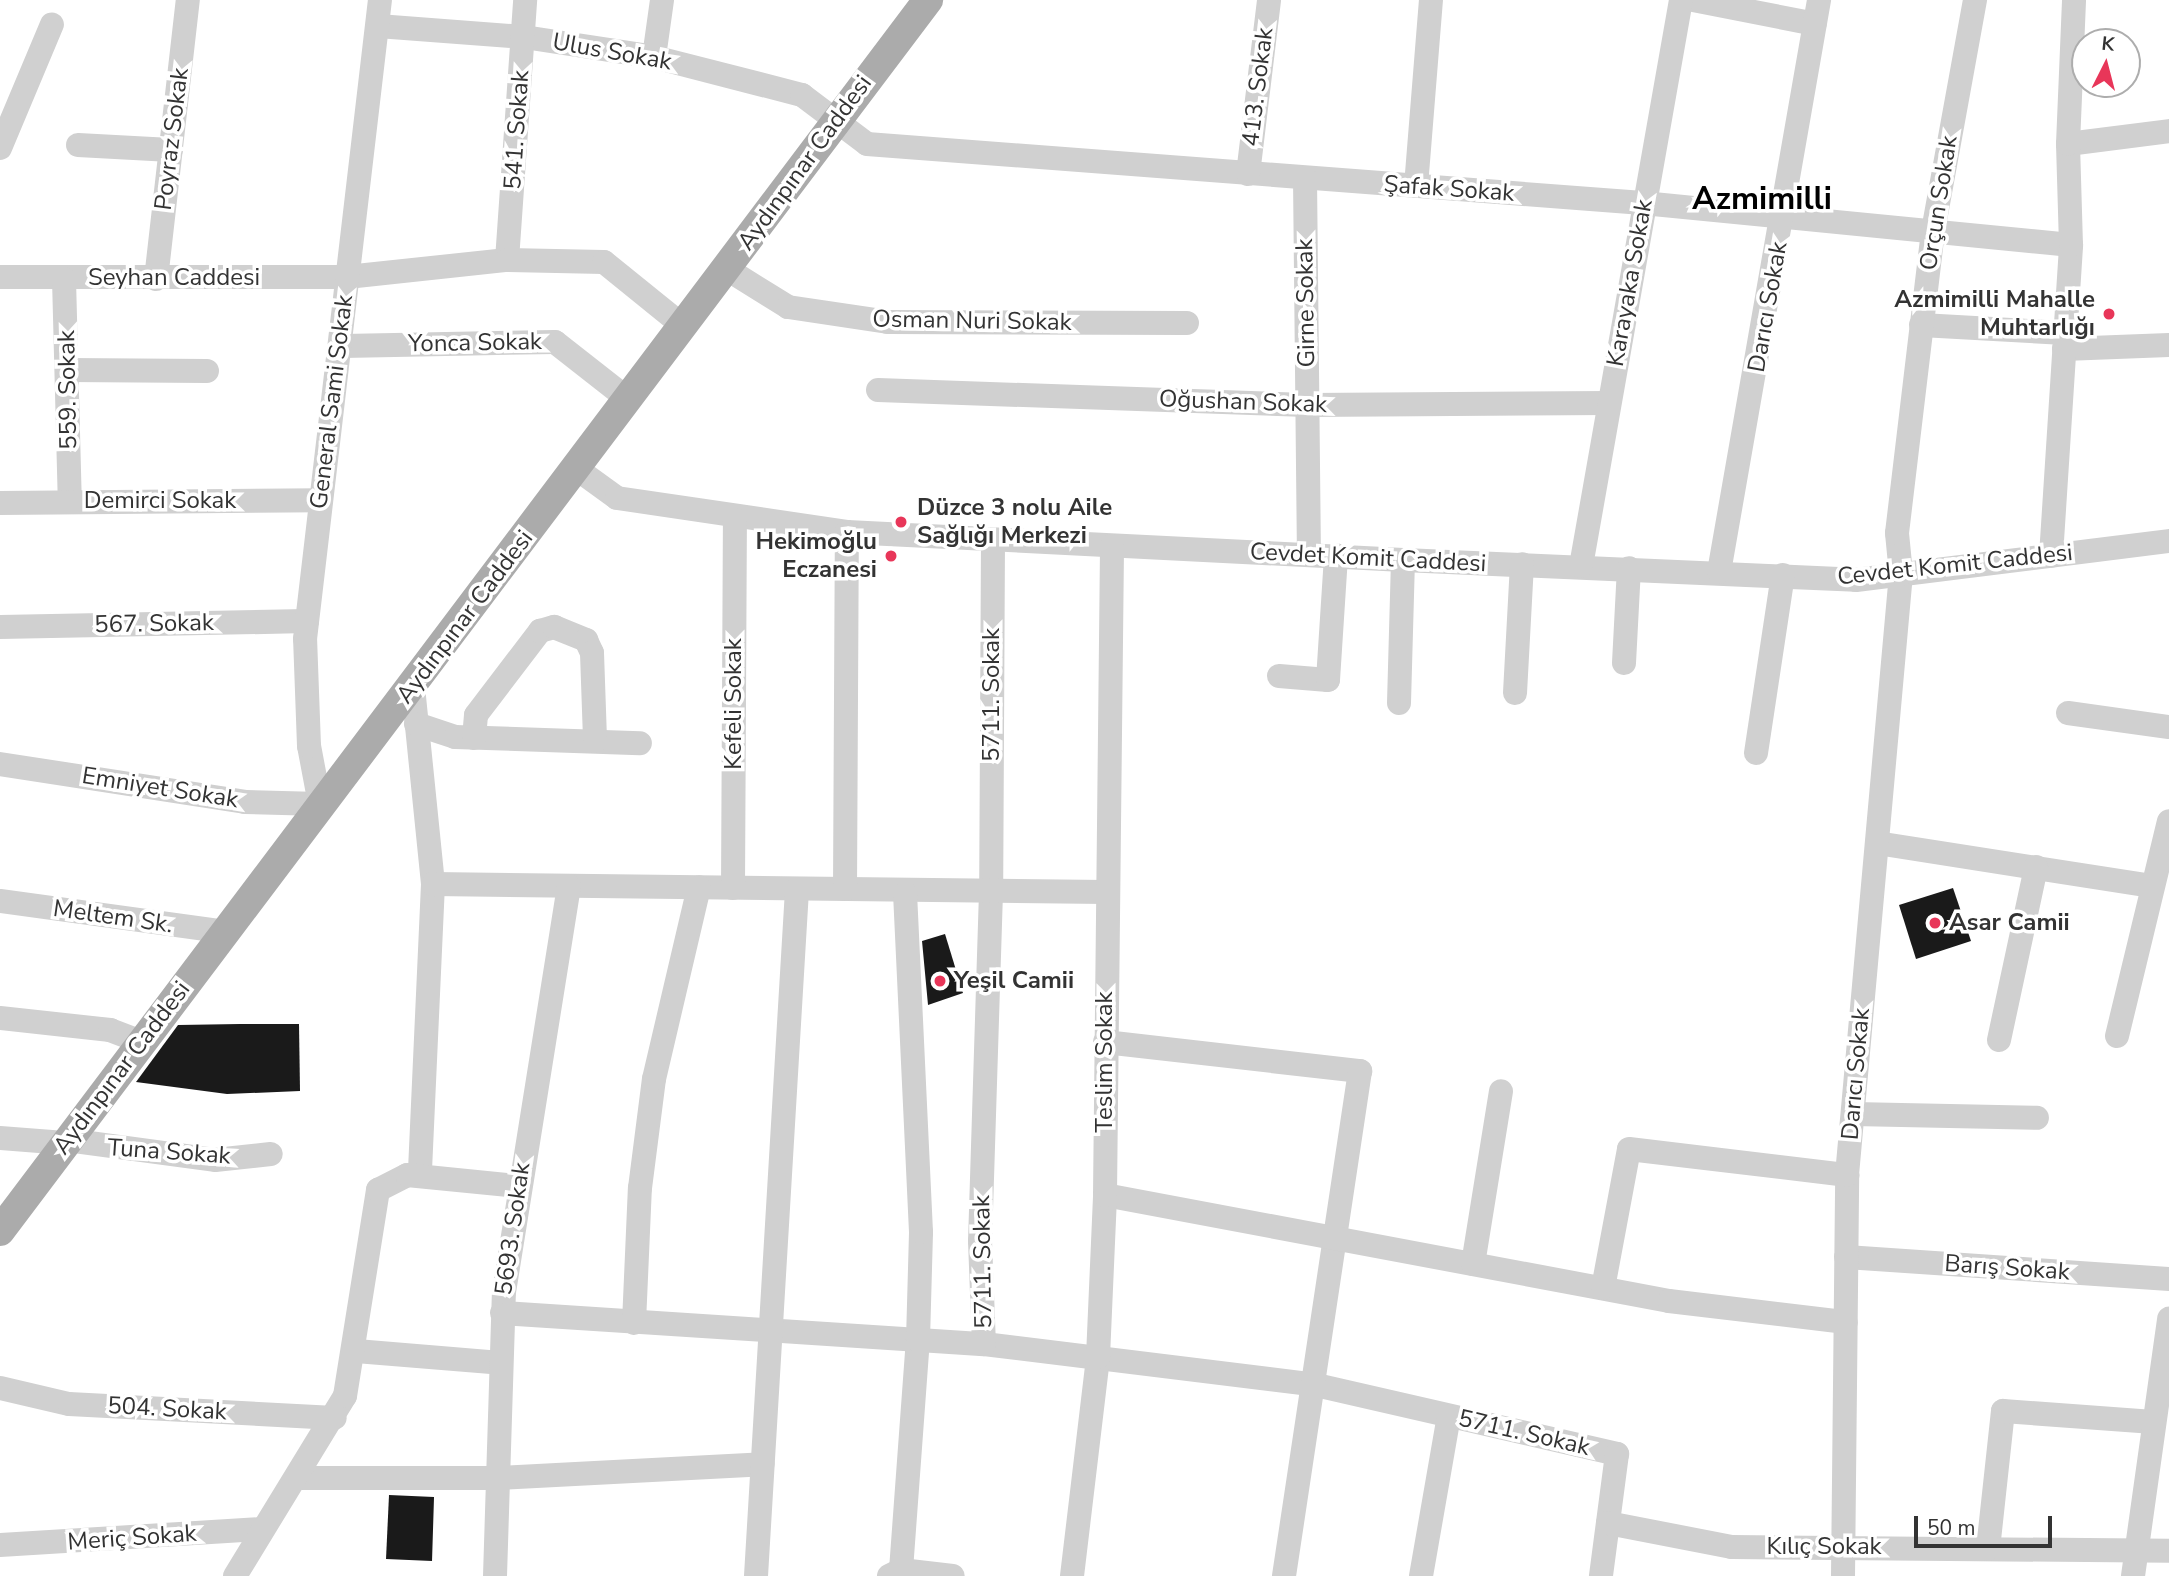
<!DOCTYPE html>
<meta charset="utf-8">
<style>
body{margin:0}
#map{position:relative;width:2169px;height:1576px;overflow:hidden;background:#fff;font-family:"Nunito Sans",sans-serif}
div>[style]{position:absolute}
.building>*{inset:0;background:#1a1a1a}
.minor>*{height:24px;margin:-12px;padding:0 12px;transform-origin:12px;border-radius:12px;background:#d0d0d0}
.major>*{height:30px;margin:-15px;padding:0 15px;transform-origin:15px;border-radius:15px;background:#ababab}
.dots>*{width:19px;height:19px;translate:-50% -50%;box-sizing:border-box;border:4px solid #fff;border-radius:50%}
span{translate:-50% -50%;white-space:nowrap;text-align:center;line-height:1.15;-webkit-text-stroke:7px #fff;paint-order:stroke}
.street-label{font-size:24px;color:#333}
.poi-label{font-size:24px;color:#333;font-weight:700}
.right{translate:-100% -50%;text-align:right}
.left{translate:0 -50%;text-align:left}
.district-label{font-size:32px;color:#000;font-weight:700}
.north{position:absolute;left:2071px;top:28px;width:70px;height:70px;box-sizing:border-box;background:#fff;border:2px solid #adadad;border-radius:50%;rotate:6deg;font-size:19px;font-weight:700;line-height:28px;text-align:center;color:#333}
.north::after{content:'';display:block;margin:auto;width:24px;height:32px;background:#e83659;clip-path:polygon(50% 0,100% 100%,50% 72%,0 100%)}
.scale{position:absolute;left:1914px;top:1516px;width:138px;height:32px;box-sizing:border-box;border:4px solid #333;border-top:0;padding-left:9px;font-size:21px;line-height:24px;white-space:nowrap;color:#333;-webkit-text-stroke:5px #fff;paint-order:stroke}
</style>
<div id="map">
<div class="building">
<div style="clip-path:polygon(1953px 888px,1971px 941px,1916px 959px,1899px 905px)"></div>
<div style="clip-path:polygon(945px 934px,963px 993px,928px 1005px,922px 941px)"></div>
<div style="clip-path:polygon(240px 1024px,299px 1024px,300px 1091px,227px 1094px,136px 1082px,178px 1025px)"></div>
<div style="clip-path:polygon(389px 1495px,434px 1497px,432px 1561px,386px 1559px)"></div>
</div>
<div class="minor">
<div style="left:1693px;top:0;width:124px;rotate:11.1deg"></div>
<div style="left:378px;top:26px;width:146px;rotate:4.3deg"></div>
<div style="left:524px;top:37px;width:132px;rotate:8.7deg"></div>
<div style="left:654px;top:57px;width:153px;rotate:14.4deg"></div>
<div style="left:802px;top:95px;width:81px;rotate:37deg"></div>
<div style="left:867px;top:144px;width:778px;rotate:4.35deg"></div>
<div style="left:1643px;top:203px;width:430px;rotate:5.6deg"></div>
<div style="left:654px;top:57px;width:58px;rotate:-82deg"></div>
<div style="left:2068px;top:144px;width:102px;rotate:-7.3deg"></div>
<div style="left:78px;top:145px;width:93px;rotate:3.1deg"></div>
<div style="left:0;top:148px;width:134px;rotate:-67.2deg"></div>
<div style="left:1248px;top:174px;width:175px;rotate:-83.1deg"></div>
<div style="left:1305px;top:178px;width:377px;rotate:89.4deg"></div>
<div style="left:1416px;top:186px;width:187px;rotate:-85.4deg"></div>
<div style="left:507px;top:260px;width:261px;rotate:-86deg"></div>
<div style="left:727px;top:269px;width:72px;rotate:31.9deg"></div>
<div style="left:788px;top:307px;width:101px;rotate:8.5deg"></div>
<div style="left:888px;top:322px;width:299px;rotate:0.2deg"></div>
<div style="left:0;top:277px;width:347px"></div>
<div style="left:347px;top:277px;width:161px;rotate:-6.1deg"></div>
<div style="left:507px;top:260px;width:97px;rotate:1.2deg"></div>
<div style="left:604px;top:262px;width:102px;rotate:39deg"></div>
<div style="left:64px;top:279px;width:223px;rotate:88.5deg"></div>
<div style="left:156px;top:279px;width:281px;rotate:-83.5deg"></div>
<div style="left:1921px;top:325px;width:144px;rotate:3.2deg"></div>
<div style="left:343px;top:346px;width:212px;rotate:-1.1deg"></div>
<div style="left:555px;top:342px;width:94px;rotate:38.1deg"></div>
<div style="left:2064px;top:349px;width:105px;rotate:-2.2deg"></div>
<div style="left:68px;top:370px;width:139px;rotate:0.4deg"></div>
<div style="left:878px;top:390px;width:430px;rotate:2deg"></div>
<div style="left:1308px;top:405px;width:301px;rotate:-0.4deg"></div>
<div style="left:577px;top:469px;width:49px;rotate:35.9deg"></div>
<div style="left:617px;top:498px;width:232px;rotate:8.4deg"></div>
<div style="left:847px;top:532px;width:557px;rotate:2.88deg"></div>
<div style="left:1403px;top:560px;width:453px;rotate:2.5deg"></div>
<div style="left:1856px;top:580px;width:315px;rotate:-7.1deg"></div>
<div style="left:0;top:503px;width:320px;rotate:-0.5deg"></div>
<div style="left:993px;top:540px;width:352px;rotate:90.3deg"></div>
<div style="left:991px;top:892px;width:349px;rotate:91.8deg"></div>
<div style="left:980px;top:1241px;width:103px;rotate:87.8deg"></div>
<div style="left:984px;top:1344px;width:335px;rotate:7deg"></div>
<div style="left:1316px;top:1385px;width:309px;rotate:12.9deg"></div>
<div style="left:1617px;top:1454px;width:123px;rotate:97.5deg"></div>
<div style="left:2051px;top:556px;width:312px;rotate:-86.3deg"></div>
<div style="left:2071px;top:245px;width:101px;rotate:-91.7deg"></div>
<div style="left:2068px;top:144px;width:144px;rotate:-87.6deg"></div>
<div style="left:1581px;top:566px;width:575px;rotate:-79.98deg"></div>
<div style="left:1719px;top:572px;width:581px;rotate:-80.08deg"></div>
<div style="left:0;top:627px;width:307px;rotate:-1.1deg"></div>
<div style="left:1624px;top:663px;width:95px;rotate:-87deg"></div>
<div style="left:1279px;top:676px;width:49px;rotate:4.7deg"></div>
<div style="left:1328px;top:680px;width:125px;rotate:-86.3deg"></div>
<div style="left:413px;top:687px;width:198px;rotate:84.2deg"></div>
<div style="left:433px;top:884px;width:291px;rotate:92.6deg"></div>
<div style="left:1515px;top:693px;width:129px;rotate:-86.9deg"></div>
<div style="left:1399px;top:703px;width:143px;rotate:-88.4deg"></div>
<div style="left:2068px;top:713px;width:102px;rotate:7.9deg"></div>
<div style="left:416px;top:724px;width:41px;rotate:18.4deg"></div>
<div style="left:455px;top:737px;width:185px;rotate:1.9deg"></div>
<div style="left:474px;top:738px;width:23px;rotate:-85deg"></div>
<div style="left:476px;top:715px;width:106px;rotate:-52.7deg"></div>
<div style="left:540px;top:631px;width:15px;rotate:-16deg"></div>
<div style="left:554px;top:627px;width:35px;rotate:22deg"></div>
<div style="left:586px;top:640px;width:14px;rotate:65deg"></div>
<div style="left:592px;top:653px;width:88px;rotate:88deg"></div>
<div style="left:1756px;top:753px;width:180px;rotate:-81.4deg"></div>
<div style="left:0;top:764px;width:248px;rotate:8.8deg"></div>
<div style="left:245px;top:802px;width:75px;rotate:1.5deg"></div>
<div style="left:320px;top:804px;width:59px;rotate:-100.7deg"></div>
<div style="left:309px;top:746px;width:107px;rotate:-92.1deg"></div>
<div style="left:305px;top:639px;width:643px;rotate:-83.31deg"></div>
<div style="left:1877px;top:843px;width:279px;rotate:8.9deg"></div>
<div style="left:433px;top:884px;width:673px;rotate:0.68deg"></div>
<div style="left:733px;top:888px;width:368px;rotate:-89.7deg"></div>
<div style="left:845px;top:889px;width:357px;rotate:-89.7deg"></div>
<div style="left:0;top:901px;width:228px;rotate:7.8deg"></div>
<div style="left:0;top:1018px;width:111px;rotate:6.2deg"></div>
<div style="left:110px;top:1030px;width:33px;rotate:21deg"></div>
<div style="left:2117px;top:1036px;width:221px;rotate:-76.4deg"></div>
<div style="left:1999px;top:1040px;width:177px;rotate:-77.9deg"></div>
<div style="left:1105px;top:1042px;width:257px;rotate:6.5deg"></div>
<div style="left:1360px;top:1071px;width:511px;rotate:98.56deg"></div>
<div style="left:1853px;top:1114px;width:184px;rotate:1.2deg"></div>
<div style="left:0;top:1138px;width:65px;rotate:4.4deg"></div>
<div style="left:67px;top:1140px;width:149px;rotate:7.7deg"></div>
<div style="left:215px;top:1160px;width:56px;rotate:-6.1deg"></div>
<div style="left:1105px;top:1195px;width:574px;rotate:10.64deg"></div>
<div style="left:1669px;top:1301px;width:178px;rotate:6.8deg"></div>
<div style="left:1846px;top:1257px;width:324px;rotate:3.9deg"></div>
<div style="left:1473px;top:1264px;width:175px;rotate:-80.8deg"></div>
<div style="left:1603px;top:1288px;width:141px;rotate:-79.4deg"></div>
<div style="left:1629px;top:1149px;width:220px;rotate:6.8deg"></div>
<div style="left:502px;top:1313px;width:483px;rotate:3.7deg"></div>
<div style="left:634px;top:1323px;width:135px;rotate:-87.5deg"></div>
<div style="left:640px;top:1188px;width:110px;rotate:-82.7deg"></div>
<div style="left:654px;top:1079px;width:197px;rotate:-76.8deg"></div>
<div style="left:356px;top:1351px;width:145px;rotate:4.7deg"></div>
<div style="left:0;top:1388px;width:71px;rotate:13.1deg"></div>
<div style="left:69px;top:1404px;width:266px;rotate:3deg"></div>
<div style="left:297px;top:1478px;width:202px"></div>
<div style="left:499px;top:1478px;width:264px;rotate:-3deg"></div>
<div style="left:1608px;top:1523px;width:126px;rotate:11deg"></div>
<div style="left:1732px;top:1547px;width:437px;rotate:0.5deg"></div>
<div style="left:0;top:1545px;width:263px;rotate:-3.5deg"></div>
<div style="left:1988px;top:1549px;width:139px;rotate:-83.8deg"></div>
<div style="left:2003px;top:1411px;width:151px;rotate:4.2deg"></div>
<div style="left:235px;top:1576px;width:211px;rotate:-58.6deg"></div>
<div style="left:345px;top:1396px;width:209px;rotate:-80.9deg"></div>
<div style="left:378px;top:1190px;width:33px;rotate:-27deg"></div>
<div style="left:407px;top:1175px;width:112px;rotate:5.7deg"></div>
<div style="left:495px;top:1576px;width:284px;rotate:-88.2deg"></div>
<div style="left:504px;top:1292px;width:411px;rotate:-80.9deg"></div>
<div style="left:756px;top:1576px;width:688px;rotate:-86.58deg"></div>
<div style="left:889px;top:1576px;width:13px;rotate:-27deg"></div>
<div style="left:901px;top:1570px;width:231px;rotate:-85.8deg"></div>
<div style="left:918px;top:1340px;width:108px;rotate:-88.4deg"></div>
<div style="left:921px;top:1232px;width:339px;rotate:-92.7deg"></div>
<div style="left:900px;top:1576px;width:6px;rotate:-81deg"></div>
<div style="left:901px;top:1570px;width:52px;rotate:6.6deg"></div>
<div style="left:1072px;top:1576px;width:221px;rotate:-83.2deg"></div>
<div style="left:1098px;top:1357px;width:162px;rotate:-87.5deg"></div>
<div style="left:1105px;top:1195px;width:649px;rotate:-89.38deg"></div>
<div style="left:1421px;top:1576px;width:162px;rotate:-80.1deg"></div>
<div style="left:1843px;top:1576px;width:401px;rotate:-89.4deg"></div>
<div style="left:1847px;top:1175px;width:603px;rotate:-84.87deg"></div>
<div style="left:1901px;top:574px;width:41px;rotate:-95.6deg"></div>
<div style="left:1897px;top:533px;width:304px;rotate:-83.2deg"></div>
<div style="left:1933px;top:231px;width:235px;rotate:-79.7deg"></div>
<div style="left:2133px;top:1576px;width:260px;rotate:-82deg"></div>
</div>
<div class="major">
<div style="left:0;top:1231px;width:1542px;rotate:-52.99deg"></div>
</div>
<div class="dots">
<div style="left:2109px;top:314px;background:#e83659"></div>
<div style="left:901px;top:522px;background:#e83659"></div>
<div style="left:891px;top:556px;background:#e83659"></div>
<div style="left:1935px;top:923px;background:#e83659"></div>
<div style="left:940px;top:981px;background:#e83659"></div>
</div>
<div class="street-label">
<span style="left:612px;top:52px;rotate:10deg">Ulus Sokak</span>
<span style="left:1258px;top:87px;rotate:-83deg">413. Sokak</span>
<span style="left:517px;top:130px;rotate:-86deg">541. Sokak</span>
<span style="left:172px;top:139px;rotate:-83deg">Poyraz Sokak</span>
<span style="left:805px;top:163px;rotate:-54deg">Aydınpınar Caddesi</span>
<span style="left:1449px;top:189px;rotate:4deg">Şafak Sokak</span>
<span style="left:1939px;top:203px;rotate:-81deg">Orçun Sokak</span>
<span style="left:174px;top:278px">Seyhan Caddesi</span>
<span style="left:1630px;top:283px;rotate:-80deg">Karayaka Sokak</span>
<span style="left:1306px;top:303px;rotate:-91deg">Girne Sokak</span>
<span style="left:1768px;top:307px;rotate:-80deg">Darıcı Sokak</span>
<span style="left:972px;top:321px;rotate:1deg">Osman Nuri Sokak</span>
<span style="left:475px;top:343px;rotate:-1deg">Yonca Sokak</span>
<span style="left:68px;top:390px;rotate:-91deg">559. Sokak</span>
<span style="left:332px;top:402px;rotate:-83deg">General Sami Sokak</span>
<span style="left:1243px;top:402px;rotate:2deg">Oğushan Sokak</span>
<span style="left:160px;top:501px">Demirci Sokak</span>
<span style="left:1368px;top:558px;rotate:3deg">Cevdet Komit Caddesi</span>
<span style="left:1955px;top:565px;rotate:-6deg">Cevdet Komit Caddesi</span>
<span style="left:465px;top:617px;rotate:-53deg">Aydınpınar Caddesi</span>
<span style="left:154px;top:624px;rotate:-1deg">567. Sokak</span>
<span style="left:992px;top:695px;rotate:-90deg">5711. Sokak</span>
<span style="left:734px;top:704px;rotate:-90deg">Kefeli Sokak</span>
<span style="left:160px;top:788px;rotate:9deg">Emniyet Sokak</span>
<span style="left:113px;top:917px;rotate:8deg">Meltem Sk.</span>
<span style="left:1105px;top:1062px;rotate:-90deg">Teslim Sokak</span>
<span style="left:122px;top:1068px;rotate:-53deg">Aydınpınar Caddesi</span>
<span style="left:1856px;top:1074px;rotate:-85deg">Darıcı Sokak</span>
<span style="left:169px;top:1152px;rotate:4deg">Tuna Sokak</span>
<span style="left:513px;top:1229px;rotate:-82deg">5693. Sokak</span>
<span style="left:983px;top:1262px;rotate:-91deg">5711. Sokak</span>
<span style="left:2007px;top:1268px;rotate:4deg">Barış Sokak</span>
<span style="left:167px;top:1409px;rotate:3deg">504. Sokak</span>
<span style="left:1524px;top:1433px;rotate:13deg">5711. Sokak</span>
<span style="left:132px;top:1538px;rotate:-4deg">Meriç Sokak</span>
<span style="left:1824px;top:1547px">Kılıç Sokak</span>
</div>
<div class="poi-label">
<span class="right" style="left:2095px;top:314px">Azmimilli Mahalle<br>Muhtarlığı</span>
<span class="left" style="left:917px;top:522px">Düzce 3 nolu Aile<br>Sağlığı Merkezi</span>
<span class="right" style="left:877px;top:556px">Hekimoğlu<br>Eczanesi</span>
<span class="left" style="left:1949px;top:923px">Asar Camii</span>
<span class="left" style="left:954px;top:981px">Yeşil Camii</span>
</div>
<div class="district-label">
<span style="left:1762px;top:199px">Azmimilli</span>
</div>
<div class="north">K</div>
<div class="scale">50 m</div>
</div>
